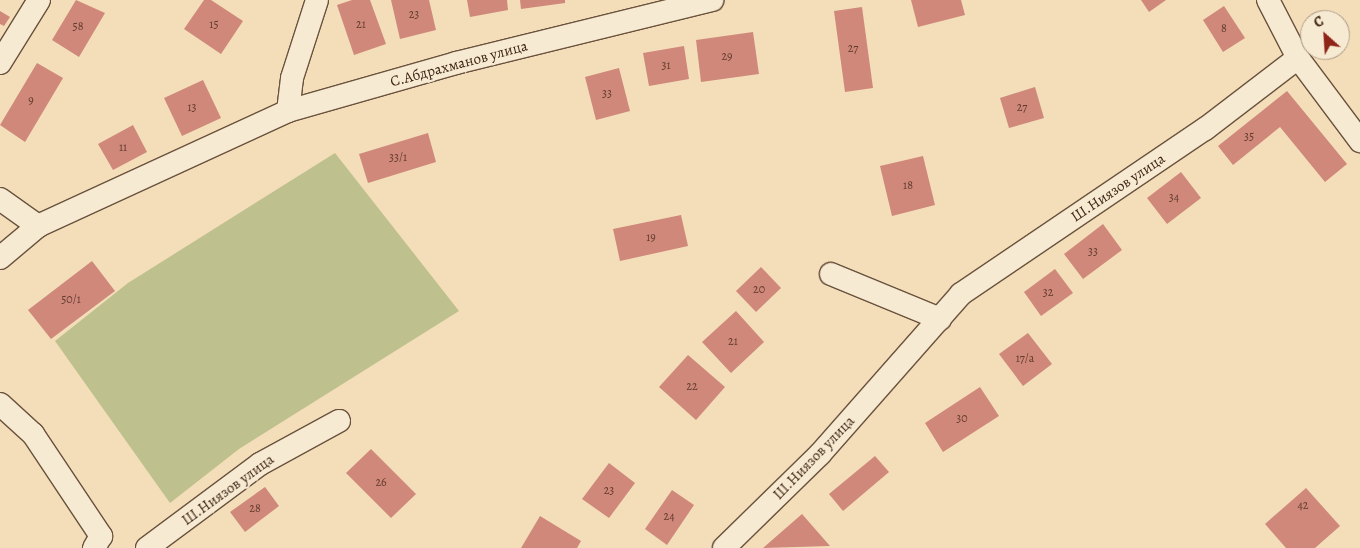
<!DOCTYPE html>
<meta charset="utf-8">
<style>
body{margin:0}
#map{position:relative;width:1360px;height:548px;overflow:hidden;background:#f3deb9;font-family:Alegreya,serif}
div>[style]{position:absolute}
.green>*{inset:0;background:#bec08d}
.building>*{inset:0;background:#cf887a}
.roads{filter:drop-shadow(1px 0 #6a523d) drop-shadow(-1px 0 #6a523d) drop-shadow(0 1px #6a523d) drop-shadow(0 -1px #6a523d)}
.street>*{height:22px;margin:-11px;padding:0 11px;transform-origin:11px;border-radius:11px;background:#f7ead2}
span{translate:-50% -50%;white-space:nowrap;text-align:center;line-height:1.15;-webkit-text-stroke:4.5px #f7ead2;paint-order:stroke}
.number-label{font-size:12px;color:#623c2e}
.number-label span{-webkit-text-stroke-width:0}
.street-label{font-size:15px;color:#3d2314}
.north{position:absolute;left:1300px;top:10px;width:50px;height:50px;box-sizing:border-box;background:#f7ead2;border:1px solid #ad9a86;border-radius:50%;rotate:334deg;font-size:14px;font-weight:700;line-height:20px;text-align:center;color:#3d2314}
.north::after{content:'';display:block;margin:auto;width:18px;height:22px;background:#8f2418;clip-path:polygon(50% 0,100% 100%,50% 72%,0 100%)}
</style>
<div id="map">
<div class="green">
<div style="clip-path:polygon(335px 153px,459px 311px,239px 449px,170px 503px,55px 341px,128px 283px)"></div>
</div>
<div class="building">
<div style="clip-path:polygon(76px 0,105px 13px,79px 57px,52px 40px)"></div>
<div style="clip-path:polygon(204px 0,211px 0,243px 21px,221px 54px,184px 29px)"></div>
<div style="clip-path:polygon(352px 0,370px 0,386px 44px,354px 55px,337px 5px)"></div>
<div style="clip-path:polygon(391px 0,429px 0,436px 30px,400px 39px)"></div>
<div style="clip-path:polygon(467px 0,507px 0,508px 10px,470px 17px)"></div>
<div style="clip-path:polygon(520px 0,565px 0,565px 3px,521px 9px)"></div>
<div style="clip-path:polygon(911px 0,961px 0,965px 15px,918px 27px)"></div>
<div style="clip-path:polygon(1141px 0,1166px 0,1149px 12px)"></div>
<div style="clip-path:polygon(1224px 6px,1245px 38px,1223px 52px,1203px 20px)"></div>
<div style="clip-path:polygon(862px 7px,873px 88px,845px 92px,834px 11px)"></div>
<div style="clip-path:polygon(0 11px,10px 17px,4px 26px,0 24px)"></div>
<div style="clip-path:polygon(753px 32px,759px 74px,701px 82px,696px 40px)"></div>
<div style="clip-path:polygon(684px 46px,689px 79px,649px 86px,643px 53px)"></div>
<div style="clip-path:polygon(37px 63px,63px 78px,25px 142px,0 125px)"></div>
<div style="clip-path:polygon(619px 68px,630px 111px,596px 120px,585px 77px)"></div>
<div style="clip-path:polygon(203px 80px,221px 118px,182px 136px,164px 98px)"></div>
<div style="clip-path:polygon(1035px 87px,1044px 118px,1009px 128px,1000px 98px)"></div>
<div style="clip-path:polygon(1287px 91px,1347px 164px,1325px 182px,1280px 127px,1233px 165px,1218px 146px)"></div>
<div style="clip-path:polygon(133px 125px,147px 152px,113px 170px,98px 144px)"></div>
<div style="clip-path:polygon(428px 133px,436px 162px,368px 183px,359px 154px)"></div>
<div style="clip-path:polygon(923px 156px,935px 205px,892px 216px,880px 166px)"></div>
<div style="clip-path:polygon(1181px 172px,1201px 198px,1167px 224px,1147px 198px)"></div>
<div style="clip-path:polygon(681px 215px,688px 246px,620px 261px,613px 229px)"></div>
<div style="clip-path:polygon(1103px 224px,1122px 250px,1083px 279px,1064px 254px)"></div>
<div style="clip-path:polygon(92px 261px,115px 291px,51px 339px,28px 310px)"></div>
<div style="clip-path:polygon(761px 267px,781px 288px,756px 312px,736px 291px)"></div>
<div style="clip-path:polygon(1055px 269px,1073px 293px,1041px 316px,1024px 292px)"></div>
<div style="clip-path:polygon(736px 311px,764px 342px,731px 373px,702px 342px)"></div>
<div style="clip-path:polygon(1028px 333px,1052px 364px,1023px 386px,999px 354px)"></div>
<div style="clip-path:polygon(688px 355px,725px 387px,696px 420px,659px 387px)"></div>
<div style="clip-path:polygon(980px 387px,999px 416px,943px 452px,925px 423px)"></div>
<div style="clip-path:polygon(371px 449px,416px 494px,391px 518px,346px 473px)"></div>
<div style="clip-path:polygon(875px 456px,889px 472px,843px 511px,829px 494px)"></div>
<div style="clip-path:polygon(609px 463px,635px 483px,609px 518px,582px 499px)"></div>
<div style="clip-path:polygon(265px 487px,279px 506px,245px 532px,230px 512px)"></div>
<div style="clip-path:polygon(1306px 488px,1340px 526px,1315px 548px,1286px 548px,1265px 524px)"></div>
<div style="clip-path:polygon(672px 490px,694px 505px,667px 545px,645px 529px)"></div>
<div style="clip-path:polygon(802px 514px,830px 546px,763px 548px)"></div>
<div style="clip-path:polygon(540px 516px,581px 541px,577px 548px,521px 548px)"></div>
</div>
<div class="roads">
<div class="street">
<div style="left:1268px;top:0;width:65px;rotate:62.7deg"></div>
<div style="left:1298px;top:58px;width:104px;rotate:53.2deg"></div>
<div style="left:0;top:63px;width:74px;rotate:-58.2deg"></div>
<div style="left:288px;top:111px;width:33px;rotate:-83deg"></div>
<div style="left:292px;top:78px;width:82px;rotate:-72.2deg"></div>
<div style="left:0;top:199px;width:47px;rotate:35.4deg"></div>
<div style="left:38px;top:226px;width:275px;rotate:-24.7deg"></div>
<div style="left:288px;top:111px;width:175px;rotate:-15.9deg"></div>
<div style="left:456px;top:63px;width:264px;rotate:-13.8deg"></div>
<div style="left:0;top:258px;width:50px;rotate:-40.1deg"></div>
<div style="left:831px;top:274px;width:118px;rotate:22.4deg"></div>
<div style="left:0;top:404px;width:45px;rotate:42.3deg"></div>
<div style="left:33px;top:434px;width:123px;rotate:56.3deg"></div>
<div style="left:101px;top:536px;width:14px;rotate:120deg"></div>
<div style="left:147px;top:548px;width:141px;rotate:-36.6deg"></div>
<div style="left:260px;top:464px;width:90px;rotate:-28.6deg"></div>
<div style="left:724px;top:548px;width:134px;rotate:-44.4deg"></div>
<div style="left:820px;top:454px;width:213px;rotate:-48.6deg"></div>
<div style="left:961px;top:294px;width:295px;rotate:-34.1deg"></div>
<div style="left:1205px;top:129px;width:117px;rotate:-37.4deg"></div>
</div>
</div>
<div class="number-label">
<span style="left:414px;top:15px">23</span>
<span style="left:214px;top:25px">15</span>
<span style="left:361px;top:25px">21</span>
<span style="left:78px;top:27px">58</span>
<span style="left:1224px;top:29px">8</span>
<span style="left:853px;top:49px">27</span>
<span style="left:727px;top:57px">29</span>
<span style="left:666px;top:66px">31</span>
<span style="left:607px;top:94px">33</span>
<span style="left:31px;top:101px">9</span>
<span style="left:192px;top:108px">13</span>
<span style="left:1022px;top:108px">27</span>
<span style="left:1249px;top:137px">35</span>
<span style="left:123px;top:148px">11</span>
<span style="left:398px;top:158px">33/1</span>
<span style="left:908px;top:186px">18</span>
<span style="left:1174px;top:198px">34</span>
<span style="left:651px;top:238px">19</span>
<span style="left:1093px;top:252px">33</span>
<span style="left:759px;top:290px">20</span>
<span style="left:1048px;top:293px">32</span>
<span style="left:71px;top:300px">50/1</span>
<span style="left:733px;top:342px">21</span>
<span style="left:1025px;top:359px">17/а</span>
<span style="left:692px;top:387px">22</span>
<span style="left:962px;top:419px">30</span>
<span style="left:381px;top:483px">26</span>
<span style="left:609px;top:491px">23</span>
<span style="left:1303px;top:506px">42</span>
<span style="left:255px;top:509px">28</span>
<span style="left:669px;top:517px">24</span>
</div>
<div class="street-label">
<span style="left:459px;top:64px;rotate:-15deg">С.Абдрахманов улица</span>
<span style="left:1118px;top:188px;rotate:-34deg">Ш.Ниязов улица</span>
<span style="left:814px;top:458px;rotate:-46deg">Ш.Ниязов улица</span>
<span style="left:228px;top:490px;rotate:-36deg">Ш.Ниязов улица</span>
</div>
<div class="north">С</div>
</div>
